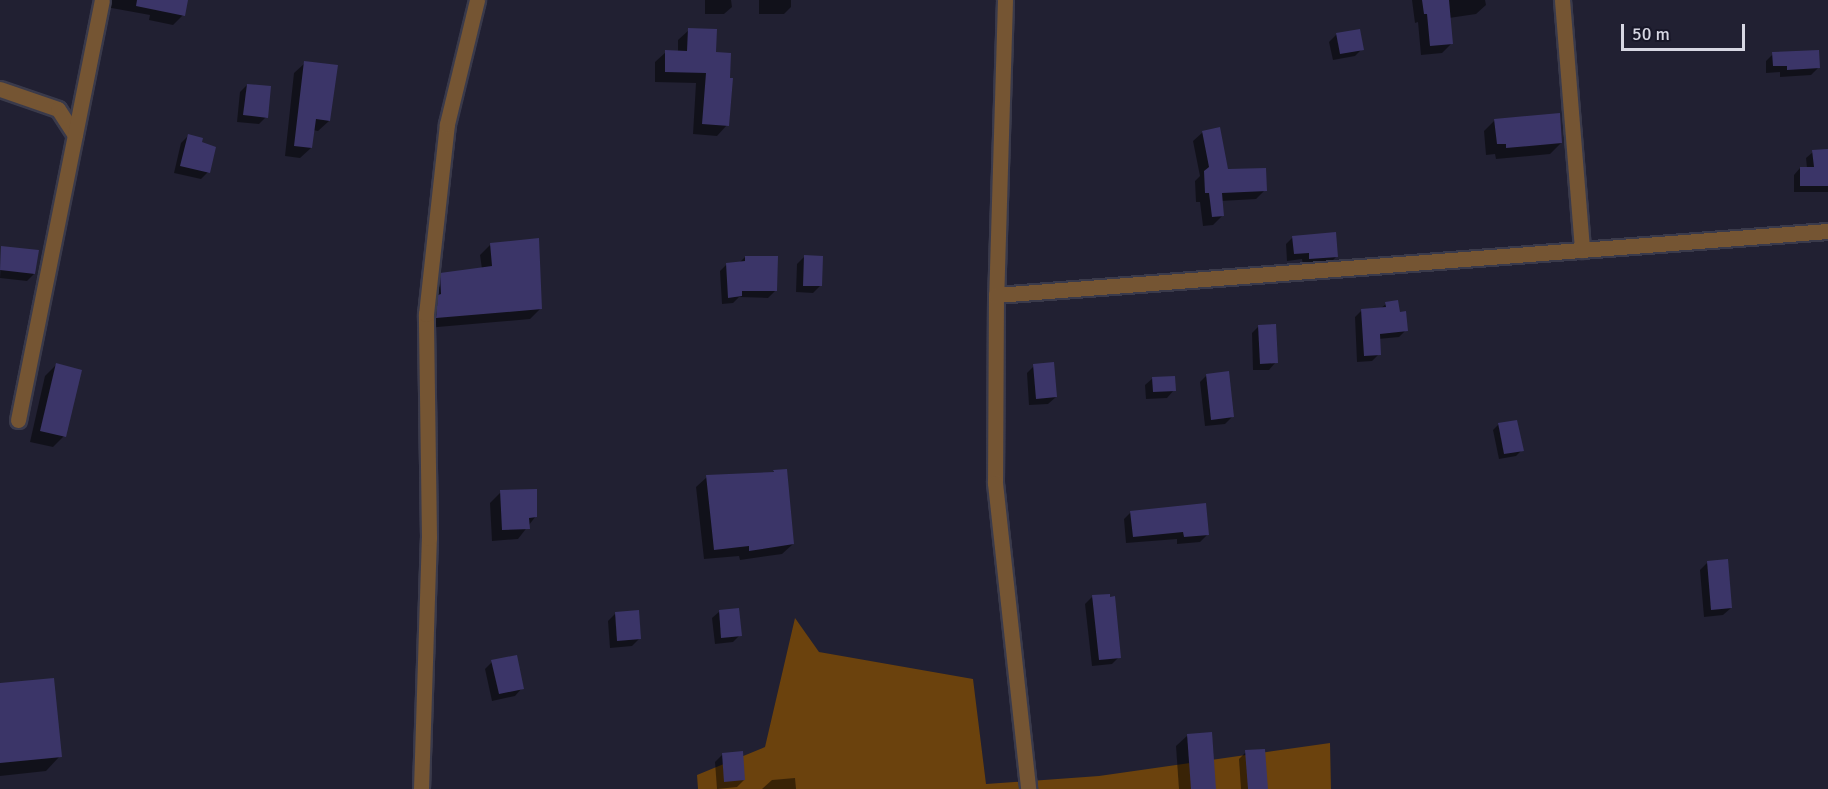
<!DOCTYPE html>
<style>
body{margin:0}
#map{position:relative;width:1828px;height:789px;overflow:hidden;background:#212032;font-family:Signika,sans-serif}
div>[style]{position:absolute}
.forest>*{inset:0;background:#6b420d}
.shadow>*{inset:0;background:#0007}
.building>*{inset:0;background:#3b3568}
.roads{filter:drop-shadow(2px 0 #3a3a4b) drop-shadow(-2px 0 #3a3a4b) drop-shadow(0 2px #3a3a4b) drop-shadow(0 -2px #3a3a4b)}
.minor>*{height:15px;margin:-7.5px;padding:0 7.5px;transform-origin:7.5px;border-radius:7.5px;background:#755533}
span{translate:-50% -50%;white-space:nowrap;text-align:center;line-height:1.15;-webkit-text-stroke:6px #181728;paint-order:stroke}
.scale{position:absolute;left:1621px;top:24px;width:124px;height:27px;box-sizing:border-box;border:3px solid #d7d7e3;border-top:0;padding-left:8px;font-size:18px;line-height:21px;white-space:nowrap;color:#d7d7e3;-webkit-text-stroke:4px #181728;paint-order:stroke}
</style>
<div id="map">
<div class="forest">
<div style="clip-path:polygon(795px 618px,819px 652px,973px 679px,986px 784px,1099px 776px,1330px 743px,1331px 789px,698px 789px,697px 775px,765px 747px)"></div>
</div>
<div class="shadow">
<div style="clip-path:polygon(108px 0,186px 0,183px 15px,173px 25px,149px 20px,150px 15px,106px 7px)"></div>
<div style="clip-path:polygon(705px 0,731px 0,732px 7px,724px 14px,705px 14px)"></div>
<div style="clip-path:polygon(759px 0,791px 0,791px 7px,784px 14px,759px 14px)"></div>
<div style="clip-path:polygon(1412px 0,1485px 0,1486px 5px,1476px 14px,1449px 18px,1451px 44px,1442px 53px,1421px 55px,1418px 22px,1415px 23px)"></div>
<div style="clip-path:polygon(689px 30px,714px 54px,727px 125px,717px 136px,693px 134px,696px 83px,655px 82px,655px 62px,666px 52px,678px 52px,678px 40px)"></div>
<div style="clip-path:polygon(1337px 34px,1362px 49px,1355px 56px,1333px 60px,1329px 42px)"></div>
<div style="clip-path:polygon(1773px 54px,1818px 68px,1811px 75px,1780px 77px,1780px 72px,1766px 73px,1766px 61px)"></div>
<div style="clip-path:polygon(305px 63px,329px 121px,318px 131px,313px 130px,311px 148px,300px 158px,285px 156px,294px 73px)"></div>
<div style="clip-path:polygon(247px 85px,266px 117px,259px 124px,237px 122px,240px 92px)"></div>
<div style="clip-path:polygon(1495px 120px,1561px 143px,1550px 154px,1496px 159px,1495px 154px,1486px 155px,1484px 131px)"></div>
<div style="clip-path:polygon(1203px 132px,1226px 171px,1265px 190px,1256px 199px,1221px 201px,1223px 215px,1213px 225px,1203px 226px,1200px 202px,1196px 202px,1195px 181px,1200px 176px,1193px 141px)"></div>
<div style="clip-path:polygon(188px 136px,208px 172px,201px 179px,174px 173px,181px 143px)"></div>
<div style="clip-path:polygon(1828px 150px,1828px 192px,1794px 192px,1794px 175px,1800px 168px,1807px 168px,1806px 158px,1813px 152px)"></div>
<div style="clip-path:polygon(1293px 237px,1337px 256px,1330px 263px,1303px 266px,1302px 259px,1287px 261px,1286px 244px)"></div>
<div style="clip-path:polygon(490px 245px,540px 309px,530px 319px,426px 328px,431px 285px,441px 274px,482px 269px,480px 255px)"></div>
<div style="clip-path:polygon(2px 247px,34px 274px,27px 281px,0 278px)"></div>
<div style="clip-path:polygon(805px 256px,820px 286px,813px 293px,796px 292px,797px 264px)"></div>
<div style="clip-path:polygon(745px 257px,775px 291px,768px 298px,739px 297px,733px 303px,722px 304px,720px 271px,727px 264px,739px 263px)"></div>
<div style="clip-path:polygon(1386px 304px,1399px 313px,1406px 330px,1399px 337px,1378px 339px,1379px 354px,1372px 361px,1357px 362px,1355px 317px,1362px 310px,1380px 309px)"></div>
<div style="clip-path:polygon(1259px 326px,1276px 362px,1269px 370px,1253px 370px,1252px 333px)"></div>
<div style="clip-path:polygon(56px 365px,64px 436px,53px 447px,30px 442px,45px 376px)"></div>
<div style="clip-path:polygon(1034px 366px,1056px 397px,1048px 404px,1029px 405px,1027px 373px)"></div>
<div style="clip-path:polygon(1207px 375px,1232px 417px,1225px 424px,1205px 426px,1200px 382px)"></div>
<div style="clip-path:polygon(1153px 378px,1174px 390px,1167px 398px,1146px 399px,1145px 385px)"></div>
<div style="clip-path:polygon(1499px 424px,1522px 450px,1516px 456px,1499px 459px,1493px 430px)"></div>
<div style="clip-path:polygon(774px 471px,793px 544px,782px 554px,740px 560px,739px 556px,704px 559px,696px 487px,707px 477px,771px 474px)"></div>
<div style="clip-path:polygon(501px 492px,536px 516px,518px 539px,492px 541px,490px 503px)"></div>
<div style="clip-path:polygon(1131px 512px,1207px 535px,1200px 542px,1177px 544px,1177px 539px,1126px 543px,1124px 519px)"></div>
<div style="clip-path:polygon(1707px 563px,1731px 608px,1723px 615px,1704px 617px,1700px 570px)"></div>
<div style="clip-path:polygon(1092px 597px,1119px 657px,1112px 664px,1092px 666px,1085px 604px)"></div>
<div style="clip-path:polygon(720px 611px,740px 635px,733px 642px,715px 644px,712px 618px)"></div>
<div style="clip-path:polygon(615px 614px,640px 638px,632px 646px,610px 648px,608px 621px)"></div>
<div style="clip-path:polygon(492px 662px,522px 688px,515px 696px,492px 701px,485px 669px)"></div>
<div style="clip-path:polygon(0 685px,60px 756px,46px 771px,0 776px)"></div>
<div style="clip-path:polygon(1188px 735px,1214px 789px,1179px 789px,1176px 746px)"></div>
<div style="clip-path:polygon(1246px 752px,1267px 789px,1241px 789px,1239px 759px)"></div>
<div style="clip-path:polygon(723px 754px,744px 780px,737px 787px,717px 789px,715px 762px)"></div>
<div style="clip-path:polygon(795px 778px,796px 789px,762px 789px,772px 780px)"></div>
</div>
<div class="building">
<div style="clip-path:polygon(137px 0,188px 0,185px 16px,136px 6px)"></div>
<div style="clip-path:polygon(1422px 0,1449px 0,1453px 44px,1430px 46px,1427px 14px,1424px 14px)"></div>
<div style="clip-path:polygon(688px 28px,717px 29px,716px 52px,731px 53px,730px 78px,733px 78px,729px 126px,702px 124px,706px 73px,665px 72px,665px 50px,687px 51px)"></div>
<div style="clip-path:polygon(1360px 29px,1364px 50px,1340px 54px,1336px 33px)"></div>
<div style="clip-path:polygon(1819px 50px,1820px 68px,1787px 70px,1787px 66px,1773px 66px,1772px 52px)"></div>
<div style="clip-path:polygon(304px 61px,338px 65px,330px 121px,316px 119px,312px 148px,294px 146px)"></div>
<div style="clip-path:polygon(247px 84px,271px 86px,268px 118px,243px 115px)"></div>
<div style="clip-path:polygon(1560px 113px,1562px 143px,1506px 148px,1506px 144px,1497px 144px,1494px 119px)"></div>
<div style="clip-path:polygon(1220px 127px,1228px 169px,1266px 168px,1267px 191px,1222px 193px,1224px 216px,1212px 217px,1209px 193px,1205px 193px,1204px 171px,1209px 167px,1202px 131px)"></div>
<div style="clip-path:polygon(188px 134px,203px 138px,202px 142px,216px 147px,210px 173px,180px 166px)"></div>
<div style="clip-path:polygon(1828px 149px,1828px 186px,1800px 186px,1800px 167px,1814px 167px,1812px 150px)"></div>
<div style="clip-path:polygon(1336px 232px,1338px 257px,1309px 259px,1309px 253px,1294px 254px,1292px 236px)"></div>
<div style="clip-path:polygon(539px 238px,542px 309px,436px 318px,438px 295px,441px 294px,440px 273px,492px 266px,490px 243px)"></div>
<div style="clip-path:polygon(1px 246px,39px 250px,35px 274px,0 270px)"></div>
<div style="clip-path:polygon(804px 255px,823px 256px,822px 286px,803px 286px)"></div>
<div style="clip-path:polygon(745px 256px,778px 256px,777px 291px,742px 291px,742px 296px,728px 298px,726px 263px,745px 261px)"></div>
<div style="clip-path:polygon(1398px 300px,1400px 312px,1406px 311px,1408px 331px,1380px 334px,1381px 355px,1364px 356px,1361px 309px,1386px 307px,1385px 302px)"></div>
<div style="clip-path:polygon(1276px 324px,1278px 363px,1260px 364px,1258px 325px)"></div>
<div style="clip-path:polygon(1054px 362px,1057px 397px,1036px 399px,1033px 364px)"></div>
<div style="clip-path:polygon(56px 363px,82px 370px,66px 437px,40px 431px)"></div>
<div style="clip-path:polygon(1229px 371px,1234px 417px,1211px 420px,1206px 374px)"></div>
<div style="clip-path:polygon(1175px 376px,1176px 391px,1153px 392px,1152px 377px)"></div>
<div style="clip-path:polygon(1517px 420px,1524px 451px,1504px 454px,1498px 423px)"></div>
<div style="clip-path:polygon(787px 469px,794px 544px,749px 551px,749px 546px,714px 550px,706px 475px,774px 472px,773px 470px)"></div>
<div style="clip-path:polygon(537px 489px,537px 517px,529px 518px,530px 529px,502px 530px,500px 490px)"></div>
<div style="clip-path:polygon(1206px 503px,1209px 535px,1184px 537px,1183px 532px,1133px 537px,1130px 511px)"></div>
<div style="clip-path:polygon(1728px 559px,1732px 608px,1711px 610px,1707px 561px)"></div>
<div style="clip-path:polygon(1110px 594px,1110px 597px,1115px 596px,1121px 658px,1099px 660px,1092px 595px)"></div>
<div style="clip-path:polygon(739px 608px,742px 636px,721px 638px,719px 610px)"></div>
<div style="clip-path:polygon(639px 610px,641px 639px,617px 641px,615px 612px)"></div>
<div style="clip-path:polygon(517px 655px,524px 689px,499px 694px,491px 660px)"></div>
<div style="clip-path:polygon(54px 678px,62px 757px,0 763px,0 683px)"></div>
<div style="clip-path:polygon(1212px 732px,1216px 789px,1191px 789px,1187px 734px)"></div>
<div style="clip-path:polygon(1265px 749px,1268px 789px,1248px 789px,1245px 750px)"></div>
<div style="clip-path:polygon(743px 751px,745px 780px,724px 782px,722px 753px)"></div>
</div>
<div class="roads">
<div class="minor">
<div style="left:1005px;top:0;width:295px;rotate:91.7deg"></div>
<div style="left:996px;top:295px;width:188px;rotate:90.3deg"></div>
<div style="left:995px;top:483px;width:308px;rotate:83.8deg"></div>
<div style="left:1562px;top:0;width:251px;rotate:85.4deg"></div>
<div style="left:0;top:89px;width:61px;rotate:19deg"></div>
<div style="left:58px;top:109px;width:31px;rotate:57deg"></div>
<div style="left:996px;top:295px;width:834px;rotate:-4.4deg"></div>
<div style="left:18px;top:420px;width:428px;rotate:-78.7deg"></div>
<div style="left:421px;top:789px;width:251px;rotate:-88.2deg"></div>
<div style="left:429px;top:538px;width:224px;rotate:-90.8deg"></div>
<div style="left:426px;top:314px;width:191px;rotate:-83.7deg"></div>
<div style="left:447px;top:124px;width:128px;rotate:-76.4deg"></div>
</div>
</div>
<div class="scale">50 m</div>
</div>
